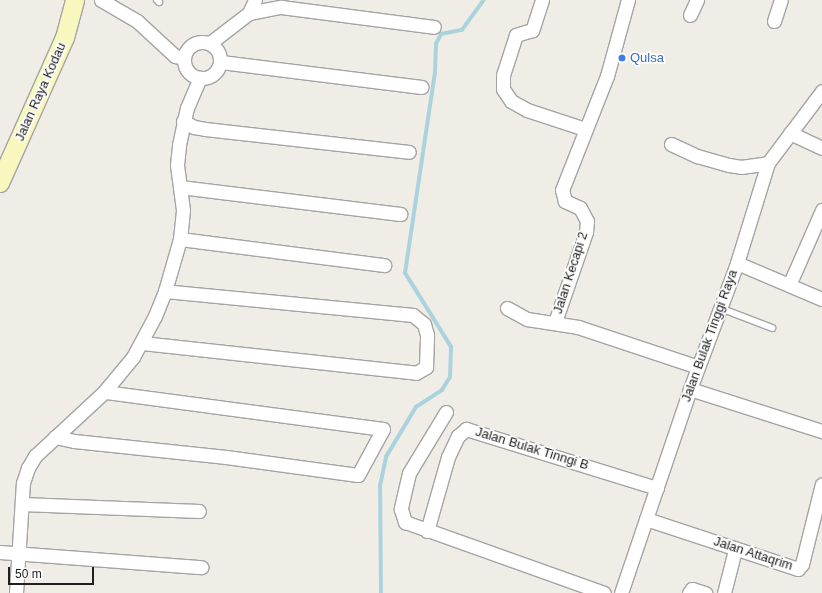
<!DOCTYPE html>
<style>
body{margin:0}
#map{position:relative;width:822px;height:593px;overflow:hidden;background:#f0ede7;font-family:Arial,sans-serif}
div>[style]{position:absolute}
.stream>*{height:3.5px;margin:-1.75px;padding:0 1.75px;transform-origin:1.75px;border-radius:1.75px;background:#aad3dc}
.roads{filter:drop-shadow(1px 0 #a4a4a4) drop-shadow(-1px 0 #a4a4a4) drop-shadow(0 1px #a4a4a4) drop-shadow(0 -1px #a4a4a4)}
.lane>*{height:6px;margin:-3px;padding:0 3px;transform-origin:3px;border-radius:3px;background:#fff}
.street>*{height:13px;margin:-6.5px;padding:0 6.5px;transform-origin:6.5px;border-radius:6.5px;background:#fff}
.street>.ring{margin:-6.5px;padding:0;box-sizing:content-box;background:none;border:13px solid #fff;border-radius:50%}
.secondary>*{height:18px;margin:-9px;padding:0 9px;transform-origin:9px;border-radius:9px;background:#f7f7be}
.dots>*{width:11px;height:11px;translate:-50% -50%;box-sizing:border-box;border:2px solid #fff;border-radius:50%}
span{translate:-50% -50%;white-space:nowrap;text-align:center;line-height:1.15;-webkit-text-stroke:3.5px #fff;paint-order:stroke}
.shop-label{font-size:13px;color:#366cbe}
.left{translate:0 -50%;text-align:left}
.street-label{font-size:13px;color:#202020}
.scale{position:absolute;left:8px;top:567px;width:86px;height:18px;box-sizing:border-box;border:2px solid #202020;border-top:0;padding-left:5px;font-size:12px;line-height:14px;white-space:nowrap;color:#202020;-webkit-text-stroke:3px #fff;paint-order:stroke}
</style>
<div id="map">
<div class="stream">
<div style="left:381px;top:593px;width:107px;rotate:-90.5deg"></div>
<div style="left:380px;top:486px;width:30px;rotate:-78deg"></div>
<div style="left:386px;top:457px;width:58px;rotate:-59deg"></div>
<div style="left:416px;top:407px;width:31px;rotate:-33deg"></div>
<div style="left:442px;top:390px;width:15px;rotate:-58deg"></div>
<div style="left:450px;top:377px;width:30px;rotate:-88deg"></div>
<div style="left:451px;top:347px;width:87px;rotate:-121.9deg"></div>
<div style="left:405px;top:273px;width:202px;rotate:-81.5deg"></div>
<div style="left:435px;top:73px;width:29px;rotate:-88deg"></div>
<div style="left:436px;top:44px;width:11px;rotate:-63deg"></div>
<div style="left:441px;top:34px;width:21px;rotate:-11deg"></div>
<div style="left:462px;top:30px;width:37px;rotate:-54deg"></div>
</div>
<div class="roads">
<div class="lane">
<div style="left:157px;top:0;width:3px;rotate:45deg"></div>
<div style="left:720px;top:308px;width:56px;rotate:21deg"></div>
</div>
<div class="street">
<div style="left:101px;top:0;width:42px;rotate:30.3deg"></div>
<div style="left:137px;top:21px;width:52px;rotate:42.6deg"></div>
<div style="left:175px;top:56px;width:9px;rotate:13deg"></div>
<div style="left:542px;top:0;width:32px;rotate:108deg"></div>
<div style="left:532px;top:30px;width:17px;rotate:163deg"></div>
<div style="left:516px;top:35px;width:42px;rotate:108deg"></div>
<div style="left:503px;top:75px;width:14px;rotate:90deg"></div>
<div style="left:503px;top:89px;width:14px;rotate:56deg"></div>
<div style="left:511px;top:101px;width:18px;rotate:29deg"></div>
<div style="left:527px;top:110px;width:61px;rotate:18.1deg"></div>
<div style="left:249px;top:13px;width:14px;rotate:-65deg"></div>
<div style="left:690px;top:15px;width:17px;rotate:-65deg"></div>
<div style="left:774px;top:21px;width:22px;rotate:-72deg"></div>
<div class="ring" style="left:184px;top:42px;width:23px;height:23px"></div>
<div style="left:210px;top:43px;width:49px;rotate:-37.6deg"></div>
<div style="left:249px;top:13px;width:33px;rotate:-11deg"></div>
<div style="left:281px;top:7px;width:154px;rotate:7.4deg"></div>
<div style="left:221px;top:62px;width:202px;rotate:7.1deg"></div>
<div style="left:183px;top:121px;width:13px;rotate:29deg"></div>
<div style="left:194px;top:127px;width:11px;rotate:10deg"></div>
<div style="left:205px;top:129px;width:205px;rotate:6.4deg"></div>
<div style="left:790px;top:133px;width:35px;rotate:25deg"></div>
<div style="left:671px;top:144px;width:29px;rotate:25deg"></div>
<div style="left:697px;top:156px;width:33px;rotate:16deg"></div>
<div style="left:729px;top:165px;width:12px;rotate:9deg"></div>
<div style="left:741px;top:167px;width:27px;rotate:-8deg"></div>
<div style="left:180px;top:187px;width:222px;rotate:7deg"></div>
<div style="left:180px;top:239px;width:206px;rotate:7.3deg"></div>
<div style="left:737px;top:263px;width:92px;rotate:23deg"></div>
<div style="left:790px;top:283px;width:80px;rotate:-66.3deg"></div>
<div style="left:507px;top:308px;width:23px;rotate:29deg"></div>
<div style="left:527px;top:319px;width:52px;rotate:8.9deg"></div>
<div style="left:578px;top:327px;width:126px;rotate:18.4deg"></div>
<div style="left:555px;top:322px;width:95px;rotate:-71deg"></div>
<div style="left:586px;top:232px;width:11px;rotate:-85deg"></div>
<div style="left:587px;top:221px;width:15px;rotate:-118deg"></div>
<div style="left:580px;top:208px;width:17px;rotate:-155deg"></div>
<div style="left:565px;top:201px;width:11px;rotate:-105deg"></div>
<div style="left:562px;top:190px;width:123px;rotate:-68.5deg"></div>
<div style="left:607px;top:76px;width:79px;rotate:-74.6deg"></div>
<div style="left:142px;top:343px;width:276px;rotate:6.2deg"></div>
<div style="left:416px;top:373px;width:12px;rotate:-31deg"></div>
<div style="left:426px;top:367px;width:32px;rotate:-88deg"></div>
<div style="left:427px;top:335px;width:11px;rotate:-105deg"></div>
<div style="left:424px;top:324px;width:14px;rotate:-141deg"></div>
<div style="left:413px;top:315px;width:249px;rotate:-174.5deg"></div>
<div style="left:690px;top:389px;width:139px;rotate:17.7deg"></div>
<div style="left:446px;top:412px;width:71px;rotate:121.2deg"></div>
<div style="left:409px;top:473px;width:37px;rotate:103deg"></div>
<div style="left:401px;top:509px;width:14px;rotate:73deg"></div>
<div style="left:405px;top:522px;width:211px;rotate:19.6deg"></div>
<div style="left:55px;top:437px;width:19px;rotate:12deg"></div>
<div style="left:74px;top:441px;width:153px;rotate:6deg"></div>
<div style="left:226px;top:457px;width:133px;rotate:7.8deg"></div>
<div style="left:358px;top:475px;width:52px;rotate:-61.5deg"></div>
<div style="left:383px;top:429px;width:281px;rotate:-172.4deg"></div>
<div style="left:22px;top:504px;width:177px;rotate:2.3deg"></div>
<div style="left:646px;top:519px;width:160px;rotate:18.2deg"></div>
<div style="left:798px;top:569px;width:6px;rotate:-51deg"></div>
<div style="left:802px;top:564px;width:82px;rotate:-76deg"></div>
<div style="left:427px;top:531px;width:77px;rotate:-74.2deg"></div>
<div style="left:448px;top:457px;width:23px;rotate:-65deg"></div>
<div style="left:458px;top:436px;width:11px;rotate:-41deg"></div>
<div style="left:466px;top:429px;width:200px;rotate:17.2deg"></div>
<div style="left:0;top:552px;width:202px;rotate:4.3deg"></div>
<div style="left:16px;top:593px;width:110px;rotate:-86.4deg"></div>
<div style="left:23px;top:483px;width:16px;rotate:-72deg"></div>
<div style="left:28px;top:468px;width:14px;rotate:-60deg"></div>
<div style="left:35px;top:456px;width:94px;rotate:-42.8deg"></div>
<div style="left:104px;top:392px;width:45px;rotate:-50.4deg"></div>
<div style="left:133px;top:357px;width:47px;rotate:-61.8deg"></div>
<div style="left:155px;top:316px;width:27px;rotate:-68deg"></div>
<div style="left:165px;top:291px;width:54px;rotate:-73.9deg"></div>
<div style="left:180px;top:239px;width:29px;rotate:-84deg"></div>
<div style="left:183px;top:210px;width:45px;rotate:-97.6deg"></div>
<div style="left:177px;top:165px;width:20px;rotate:-84deg"></div>
<div style="left:179px;top:145px;width:38px;rotate:-78deg"></div>
<div style="left:187px;top:108px;width:33px;rotate:-67deg"></div>
<div style="left:621px;top:593px;width:215px;rotate:-71.3deg"></div>
<div style="left:690px;top:389px;width:134px;rotate:-69.5deg"></div>
<div style="left:737px;top:263px;width:105px;rotate:-72.8deg"></div>
<div style="left:768px;top:163px;width:90px;rotate:-53.1deg"></div>
<div style="left:689px;top:593px;width:5px;rotate:-53deg"></div>
<div style="left:692px;top:589px;width:14px;rotate:17deg"></div>
<div style="left:724px;top:593px;width:44px;rotate:-75.7deg"></div>
</div>
<div class="secondary">
<div style="left:0;top:183px;width:159px;rotate:-65.9deg"></div>
<div style="left:65px;top:38px;width:39px;rotate:-75deg"></div>
</div>
</div>
<div class="dots">
<div style="left:622px;top:58px;background:#3f7fe0"></div>
</div>
<div class="shop-label">
<span class="left" style="left:630px;top:58px">Qulsa</span>
</div>
<div class="street-label">
<span style="left:41px;top:92px;rotate:-66deg">Jalan Raya Kodau</span>
<span style="left:571px;top:273px;rotate:-72deg">Jalan Kecapi 2</span>
<span style="left:710px;top:336px;rotate:-70deg">Jalan Bulak Tinggi Raya</span>
<span style="left:532px;top:449px;rotate:17deg">Jalan Bulak Tinngi B</span>
<span style="left:753px;top:554px;rotate:18deg">Jalan Attaqrim</span>
</div>
<div class="scale">50 m</div>
</div>
